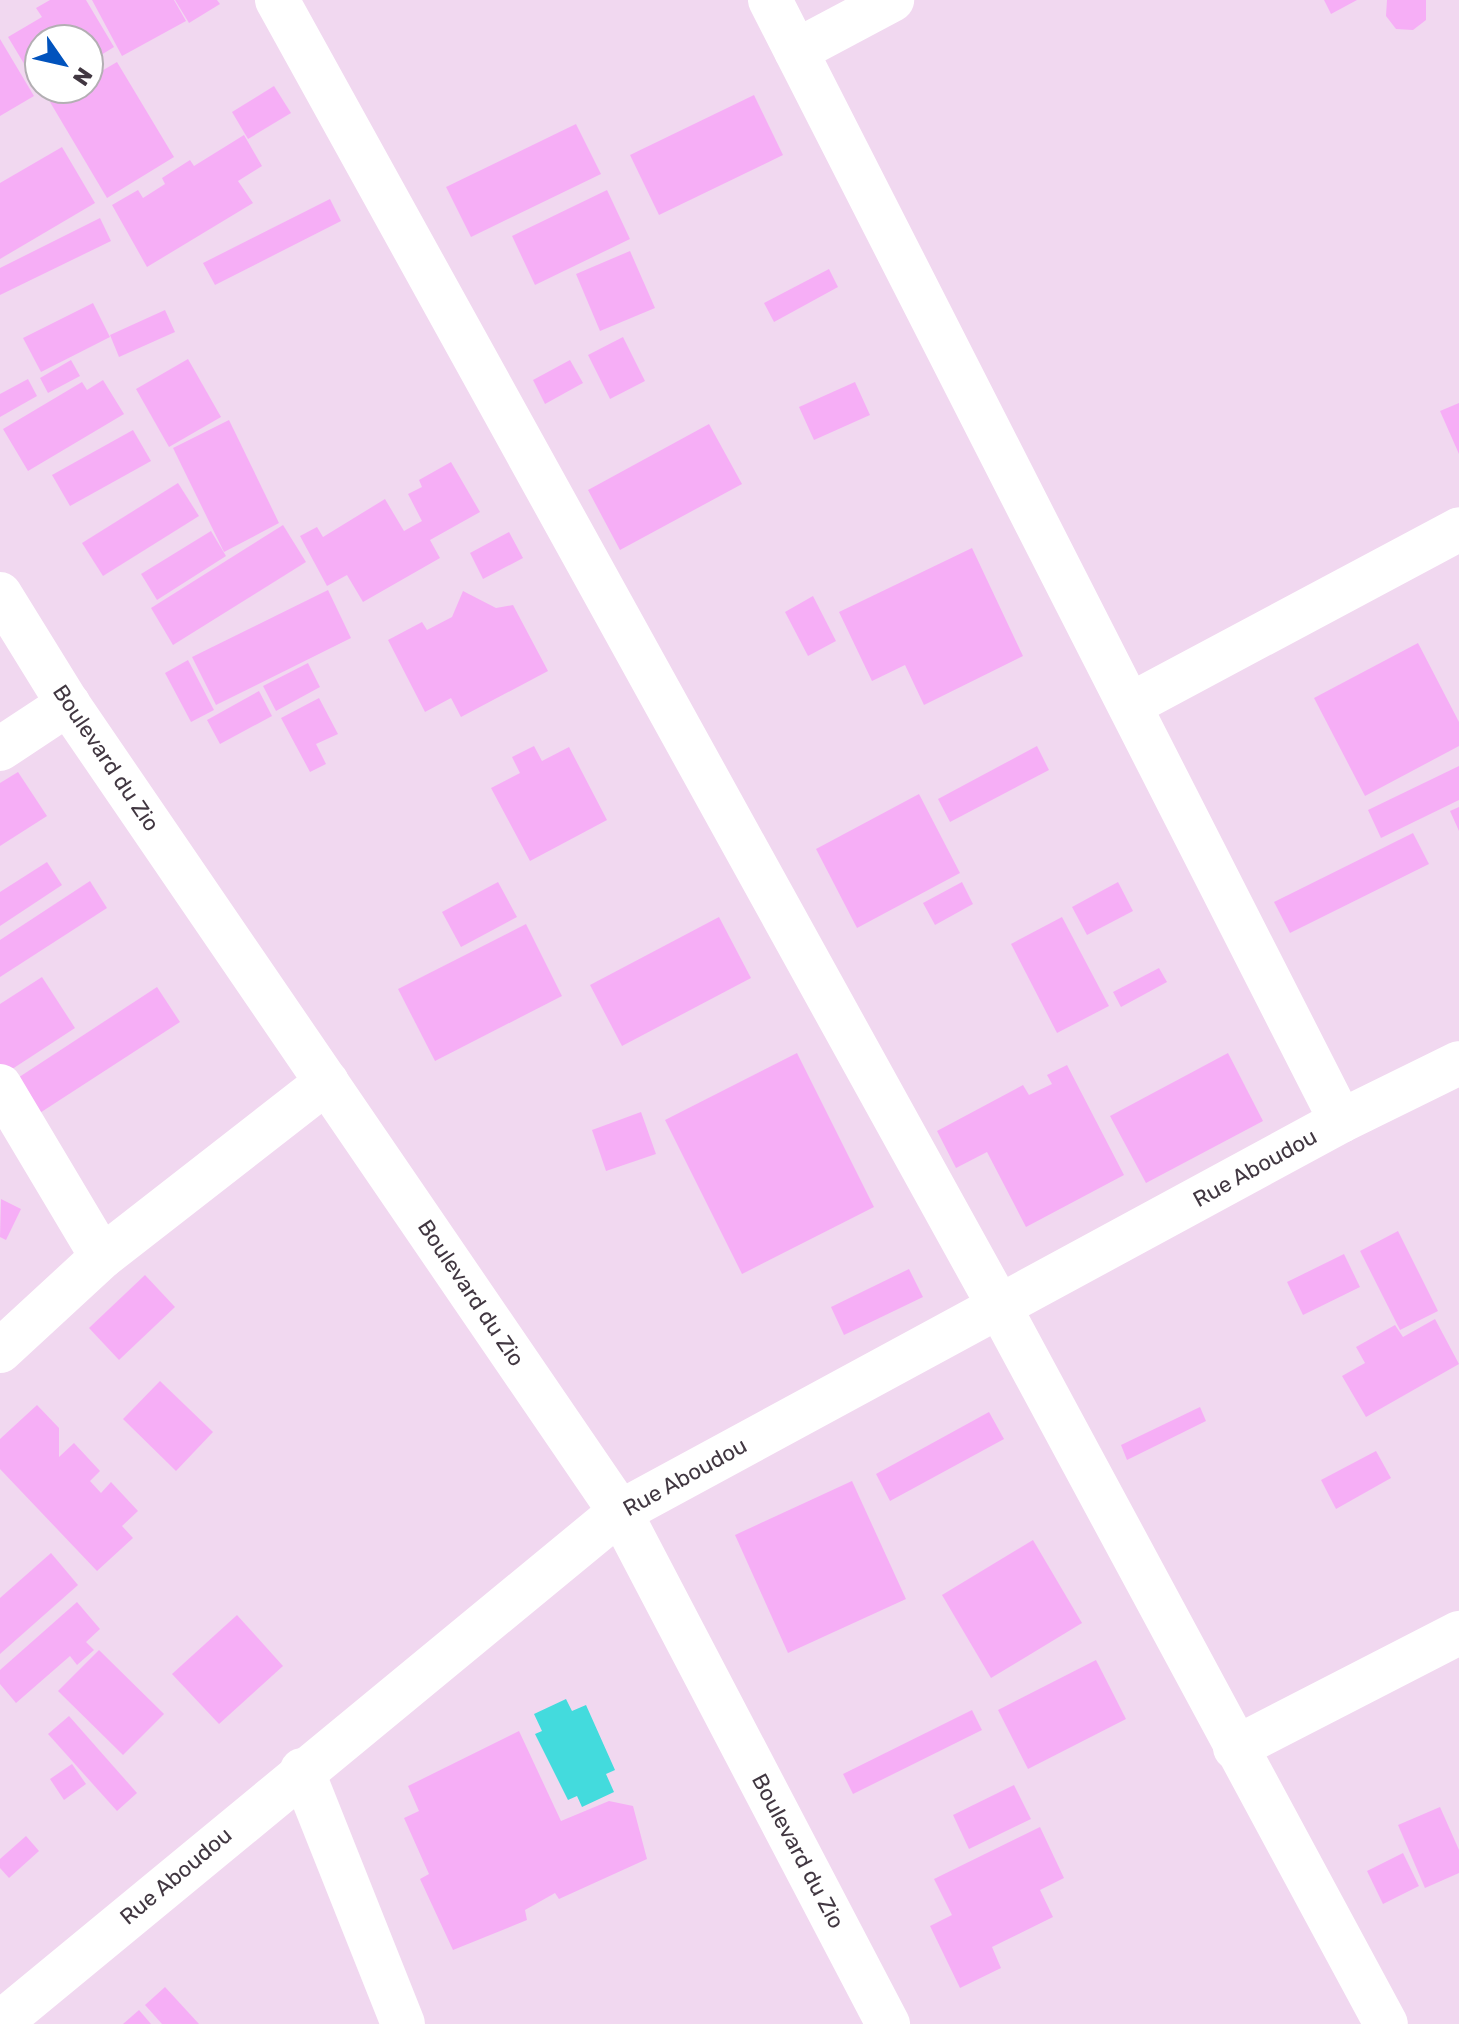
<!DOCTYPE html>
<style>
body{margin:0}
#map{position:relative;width:1459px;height:2024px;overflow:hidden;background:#f1d8f0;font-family:Rubik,sans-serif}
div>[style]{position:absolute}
.water>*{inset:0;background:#43dbdd}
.building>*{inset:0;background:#f6aef6}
.minor>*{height:44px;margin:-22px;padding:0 22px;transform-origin:22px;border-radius:22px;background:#fff}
span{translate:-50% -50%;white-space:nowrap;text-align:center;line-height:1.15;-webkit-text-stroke:8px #fff;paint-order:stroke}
.street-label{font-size:22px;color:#413741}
.north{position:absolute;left:24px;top:24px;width:80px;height:80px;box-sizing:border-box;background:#fff;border:2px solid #b3afb3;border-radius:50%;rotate:124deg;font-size:22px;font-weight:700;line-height:32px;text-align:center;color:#413741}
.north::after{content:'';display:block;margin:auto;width:28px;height:36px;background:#0153bd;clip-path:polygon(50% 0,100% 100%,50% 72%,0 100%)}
</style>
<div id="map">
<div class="water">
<div style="clip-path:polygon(566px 1699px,572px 1711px,586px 1705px,615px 1770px,606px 1774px,614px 1792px,582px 1807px,577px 1796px,568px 1800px,535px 1734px,542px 1731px,534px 1714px)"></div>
</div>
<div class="building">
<div style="clip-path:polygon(50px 0,86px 0,114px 47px,88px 63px,88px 40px,40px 40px,40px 88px,47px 88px,41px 92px,8px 37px,42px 17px,36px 8px)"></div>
<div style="clip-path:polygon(92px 0,174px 0,186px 21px,122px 56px)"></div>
<div style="clip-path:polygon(175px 0,217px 0,220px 4px,189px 23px)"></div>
<div style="clip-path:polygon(1324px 0,1357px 0,1331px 14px)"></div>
<div style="clip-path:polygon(1387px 0,1426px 0,1426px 20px,1413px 30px,1396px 29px,1386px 16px)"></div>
<div style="clip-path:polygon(0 39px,34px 96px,0 116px)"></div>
<div style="clip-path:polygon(117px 62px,174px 157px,107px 198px,50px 102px,73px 88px,88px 88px,88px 79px)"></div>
<div style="clip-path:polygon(274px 86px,291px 113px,248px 139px,232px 112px)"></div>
<div style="clip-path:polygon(754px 95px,783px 155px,659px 215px,630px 155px)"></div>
<div style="clip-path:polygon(576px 124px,601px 174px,471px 237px,446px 187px)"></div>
<div style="clip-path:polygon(244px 135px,262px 166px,238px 181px,253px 203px,147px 267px,112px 205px,138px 190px,143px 198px,165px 184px,162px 178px,190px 160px,194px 166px)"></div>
<div style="clip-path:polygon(62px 147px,95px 203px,0 259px,0 183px)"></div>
<div style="clip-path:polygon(607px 190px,630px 239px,535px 285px,512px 236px)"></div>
<div style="clip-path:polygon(330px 199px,341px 221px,215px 285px,203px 263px)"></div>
<div style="clip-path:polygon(100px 218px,111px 241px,0 295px,0 268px)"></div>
<div style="clip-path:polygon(630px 251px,655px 308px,600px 331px,576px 274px)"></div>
<div style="clip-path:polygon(829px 269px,838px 287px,774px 322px,764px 303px)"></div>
<div style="clip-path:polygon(93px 303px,110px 337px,41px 372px,23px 338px)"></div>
<div style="clip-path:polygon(165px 310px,175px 332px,119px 357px,110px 335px)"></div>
<div style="clip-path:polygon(623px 337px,645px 381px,610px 399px,588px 355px)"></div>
<div style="clip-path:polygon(188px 359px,221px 417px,169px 447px,136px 389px)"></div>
<div style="clip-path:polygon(71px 360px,80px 376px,48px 393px,40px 378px)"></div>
<div style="clip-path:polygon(570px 360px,583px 383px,545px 404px,533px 380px)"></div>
<div style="clip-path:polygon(28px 379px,37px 396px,0 417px,0 394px)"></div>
<div style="clip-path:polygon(103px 380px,124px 414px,28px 471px,3px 429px,82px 382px,87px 390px)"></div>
<div style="clip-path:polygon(855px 382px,870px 415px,814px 440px,799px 407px)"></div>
<div style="clip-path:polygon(1459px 403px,1459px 454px,1440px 411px)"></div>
<div style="clip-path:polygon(229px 420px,279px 523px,224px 552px,173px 448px)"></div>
<div style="clip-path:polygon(709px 424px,742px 484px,620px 550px,588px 490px)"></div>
<div style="clip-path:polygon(133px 430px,151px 461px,70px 506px,52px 475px)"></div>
<div style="clip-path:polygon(451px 462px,480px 512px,430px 540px,440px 558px,363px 602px,347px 575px,327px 586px,300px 536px,317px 527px,323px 537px,385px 499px,404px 531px,422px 521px,408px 494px,422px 487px,419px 480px)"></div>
<div style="clip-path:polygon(178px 483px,199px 516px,103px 576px,82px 543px)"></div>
<div style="clip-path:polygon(283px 525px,306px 562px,173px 645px,151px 608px)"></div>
<div style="clip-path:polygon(211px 531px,226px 556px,157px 600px,141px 574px)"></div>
<div style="clip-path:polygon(509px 532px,523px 558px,483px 579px,470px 553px)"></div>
<div style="clip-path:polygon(972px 548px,1023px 656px,924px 705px,905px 665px,872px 681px,839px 612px)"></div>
<div style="clip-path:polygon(328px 590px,351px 638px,216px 705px,192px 657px)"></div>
<div style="clip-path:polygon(463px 591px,496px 608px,513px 605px,548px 671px,461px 717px,451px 698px,425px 712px,388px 640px,422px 622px,427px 630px,452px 617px)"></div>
<div style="clip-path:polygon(813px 596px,836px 641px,808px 656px,785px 612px)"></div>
<div style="clip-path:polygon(1418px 643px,1459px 722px,1459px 746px,1365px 796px,1314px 698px)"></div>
<div style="clip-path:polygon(188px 660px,214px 710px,191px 722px,165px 673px)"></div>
<div style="clip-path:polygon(308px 663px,320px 687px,276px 711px,263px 686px)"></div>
<div style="clip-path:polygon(259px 691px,272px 716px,220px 744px,207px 720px)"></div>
<div style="clip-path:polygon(319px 698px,338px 734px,316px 744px,326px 764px,310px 772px,281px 718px)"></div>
<div style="clip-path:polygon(534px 746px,542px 761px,569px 747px,607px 820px,530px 861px,491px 788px,520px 773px,512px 757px)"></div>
<div style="clip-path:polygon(1037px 746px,1049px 770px,950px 822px,938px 799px)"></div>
<div style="clip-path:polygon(1459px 766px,1459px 800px,1381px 838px,1368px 810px)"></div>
<div style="clip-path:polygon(18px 772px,47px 816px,0 846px,0 783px)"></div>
<div style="clip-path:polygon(919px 794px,960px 873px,857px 928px,816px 849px)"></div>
<div style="clip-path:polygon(1459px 807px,1459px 831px,1450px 811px)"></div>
<div style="clip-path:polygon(1413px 833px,1429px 864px,1290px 933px,1274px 902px)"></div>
<div style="clip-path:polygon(47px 862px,62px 885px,0 926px,0 892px)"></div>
<div style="clip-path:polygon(90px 881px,107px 908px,0 977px,0 940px)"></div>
<div style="clip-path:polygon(498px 882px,517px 917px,461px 947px,442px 912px)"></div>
<div style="clip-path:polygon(962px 882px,973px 904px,935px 925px,923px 903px)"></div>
<div style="clip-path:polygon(1118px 882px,1133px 911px,1087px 935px,1072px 907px)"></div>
<div style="clip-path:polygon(719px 917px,751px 978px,622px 1046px,590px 985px)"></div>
<div style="clip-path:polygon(1062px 917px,1109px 1006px,1057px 1033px,1011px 944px)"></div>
<div style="clip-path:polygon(526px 924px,562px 996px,435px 1061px,398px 989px)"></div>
<div style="clip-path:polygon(1159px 968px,1167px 982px,1121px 1007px,1113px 992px)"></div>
<div style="clip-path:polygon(42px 977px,75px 1028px,0 1077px,0 1004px)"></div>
<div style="clip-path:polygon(157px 987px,180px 1022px,29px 1120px,7px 1085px)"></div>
<div style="clip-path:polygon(797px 1053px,874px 1207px,742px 1274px,665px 1120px)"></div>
<div style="clip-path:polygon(1228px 1053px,1263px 1121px,1146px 1183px,1110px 1116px)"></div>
<div style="clip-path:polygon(1067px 1065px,1124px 1175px,1026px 1227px,987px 1152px,956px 1168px,937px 1131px,1023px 1085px,1029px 1095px,1052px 1084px,1047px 1075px)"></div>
<div style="clip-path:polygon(641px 1112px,656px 1154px,606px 1171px,592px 1130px)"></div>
<div style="clip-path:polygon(1px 1199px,21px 1209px,6px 1240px,0 1237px)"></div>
<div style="clip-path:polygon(1398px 1231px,1438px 1311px,1400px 1330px,1360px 1251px)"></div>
<div style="clip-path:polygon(1344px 1254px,1360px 1287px,1303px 1315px,1287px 1282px)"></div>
<div style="clip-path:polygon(909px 1269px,923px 1297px,844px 1335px,831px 1307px)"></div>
<div style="clip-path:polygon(145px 1275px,175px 1307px,119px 1360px,89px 1328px)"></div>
<div style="clip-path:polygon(1435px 1319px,1459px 1364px,1366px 1417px,1342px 1376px,1365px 1363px,1356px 1347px,1395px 1325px,1403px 1337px)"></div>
<div style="clip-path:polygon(160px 1381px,213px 1432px,176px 1471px,123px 1419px)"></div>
<div style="clip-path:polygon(37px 1405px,59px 1428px,59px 1457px,74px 1443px,100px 1471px,90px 1481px,101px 1493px,111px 1482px,138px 1511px,122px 1526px,133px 1538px,97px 1571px,0 1469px,0 1439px)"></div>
<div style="clip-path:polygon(1200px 1407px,1206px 1421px,1127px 1460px,1121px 1445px)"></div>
<div style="clip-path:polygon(989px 1412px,1004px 1439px,890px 1501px,876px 1474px)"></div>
<div style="clip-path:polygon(1376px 1451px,1391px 1478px,1336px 1509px,1321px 1480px)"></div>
<div style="clip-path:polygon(852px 1481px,906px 1599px,788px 1653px,735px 1535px)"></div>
<div style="clip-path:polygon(1033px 1540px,1082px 1623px,991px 1678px,942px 1595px)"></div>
<div style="clip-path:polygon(51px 1553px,78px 1585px,0 1654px,0 1598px)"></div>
<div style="clip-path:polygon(77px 1602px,100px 1629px,86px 1642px,94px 1650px,77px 1665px,70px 1656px,16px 1703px,0 1684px,0 1670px)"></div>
<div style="clip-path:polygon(237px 1615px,283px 1666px,219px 1724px,172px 1674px)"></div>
<div style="clip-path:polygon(99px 1650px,164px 1714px,123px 1755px,58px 1691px)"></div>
<div style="clip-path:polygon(1096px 1660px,1126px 1719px,1028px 1769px,998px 1710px)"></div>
<div style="clip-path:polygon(972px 1710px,982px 1730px,853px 1794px,843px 1774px)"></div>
<div style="clip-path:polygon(69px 1716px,137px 1793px,117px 1811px,48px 1734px)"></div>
<div style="clip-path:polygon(519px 1731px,561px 1821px,609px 1801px,633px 1806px,647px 1859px,559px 1899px,555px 1893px,525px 1910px,527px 1920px,453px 1950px,420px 1879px,429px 1874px,404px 1818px,419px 1811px,408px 1786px)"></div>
<div style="clip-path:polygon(72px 1764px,86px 1784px,64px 1800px,50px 1779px)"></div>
<div style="clip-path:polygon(1014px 1785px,1031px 1819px,969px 1849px,953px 1815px)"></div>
<div style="clip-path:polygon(1440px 1807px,1459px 1850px,1459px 1873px,1425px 1888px,1398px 1825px)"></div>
<div style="clip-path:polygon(1040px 1827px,1064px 1878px,1040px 1890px,1053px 1917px,992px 1947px,1001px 1968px,960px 1988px,930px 1926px,952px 1915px,934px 1879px)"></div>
<div style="clip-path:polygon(26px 1836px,39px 1851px,9px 1878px,0 1868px,0 1859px)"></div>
<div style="clip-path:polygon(1403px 1853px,1419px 1886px,1383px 1904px,1367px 1871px)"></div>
<div style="clip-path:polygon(165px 1987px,199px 2024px,162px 2024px,145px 2005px)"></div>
<div style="clip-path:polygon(139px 2010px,151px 2024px,123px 2024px)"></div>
</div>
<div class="minor">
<div style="left:277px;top:0;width:1495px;rotate:61.07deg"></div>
<div style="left:1000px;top:1308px;width:813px;rotate:61.67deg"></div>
<div style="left:770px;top:0;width:1258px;rotate:63.01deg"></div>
<div style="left:796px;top:51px;width:109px;rotate:-28deg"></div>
<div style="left:0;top:594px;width:129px;rotate:58.3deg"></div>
<div style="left:68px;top:704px;width:979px;rotate:55.66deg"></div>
<div style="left:620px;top:1512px;width:578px;rotate:62.37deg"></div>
<div style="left:1130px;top:705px;width:373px;rotate:-28.1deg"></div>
<div style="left:0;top:749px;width:82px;rotate:-33.5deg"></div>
<div style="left:0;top:1086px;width:199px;rotate:59.2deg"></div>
<div style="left:0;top:1351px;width:139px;rotate:-42.7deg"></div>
<div style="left:102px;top:1257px;width:285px;rotate:-37.9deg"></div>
<div style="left:1235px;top:1748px;width:252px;rotate:-27.2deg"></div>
<div style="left:302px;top:1770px;width:273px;rotate:68.3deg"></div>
<div style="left:0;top:2023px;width:803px;rotate:-39.5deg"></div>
<div style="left:620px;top:1512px;width:820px;rotate:-28.47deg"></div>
<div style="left:1341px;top:1121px;width:131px;rotate:-26.2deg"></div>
</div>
<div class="street-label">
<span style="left:106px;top:758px;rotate:56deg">Boulevard du Zio</span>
<span style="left:1255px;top:1168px;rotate:-29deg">Rue Aboudou</span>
<span style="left:471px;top:1293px;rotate:56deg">Boulevard du Zio</span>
<span style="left:685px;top:1477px;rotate:-29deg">Rue Aboudou</span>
<span style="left:798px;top:1851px;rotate:62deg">Boulevard du Zio</span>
<span style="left:176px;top:1876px;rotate:-40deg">Rue Aboudou</span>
</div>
<div class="north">N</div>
</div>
